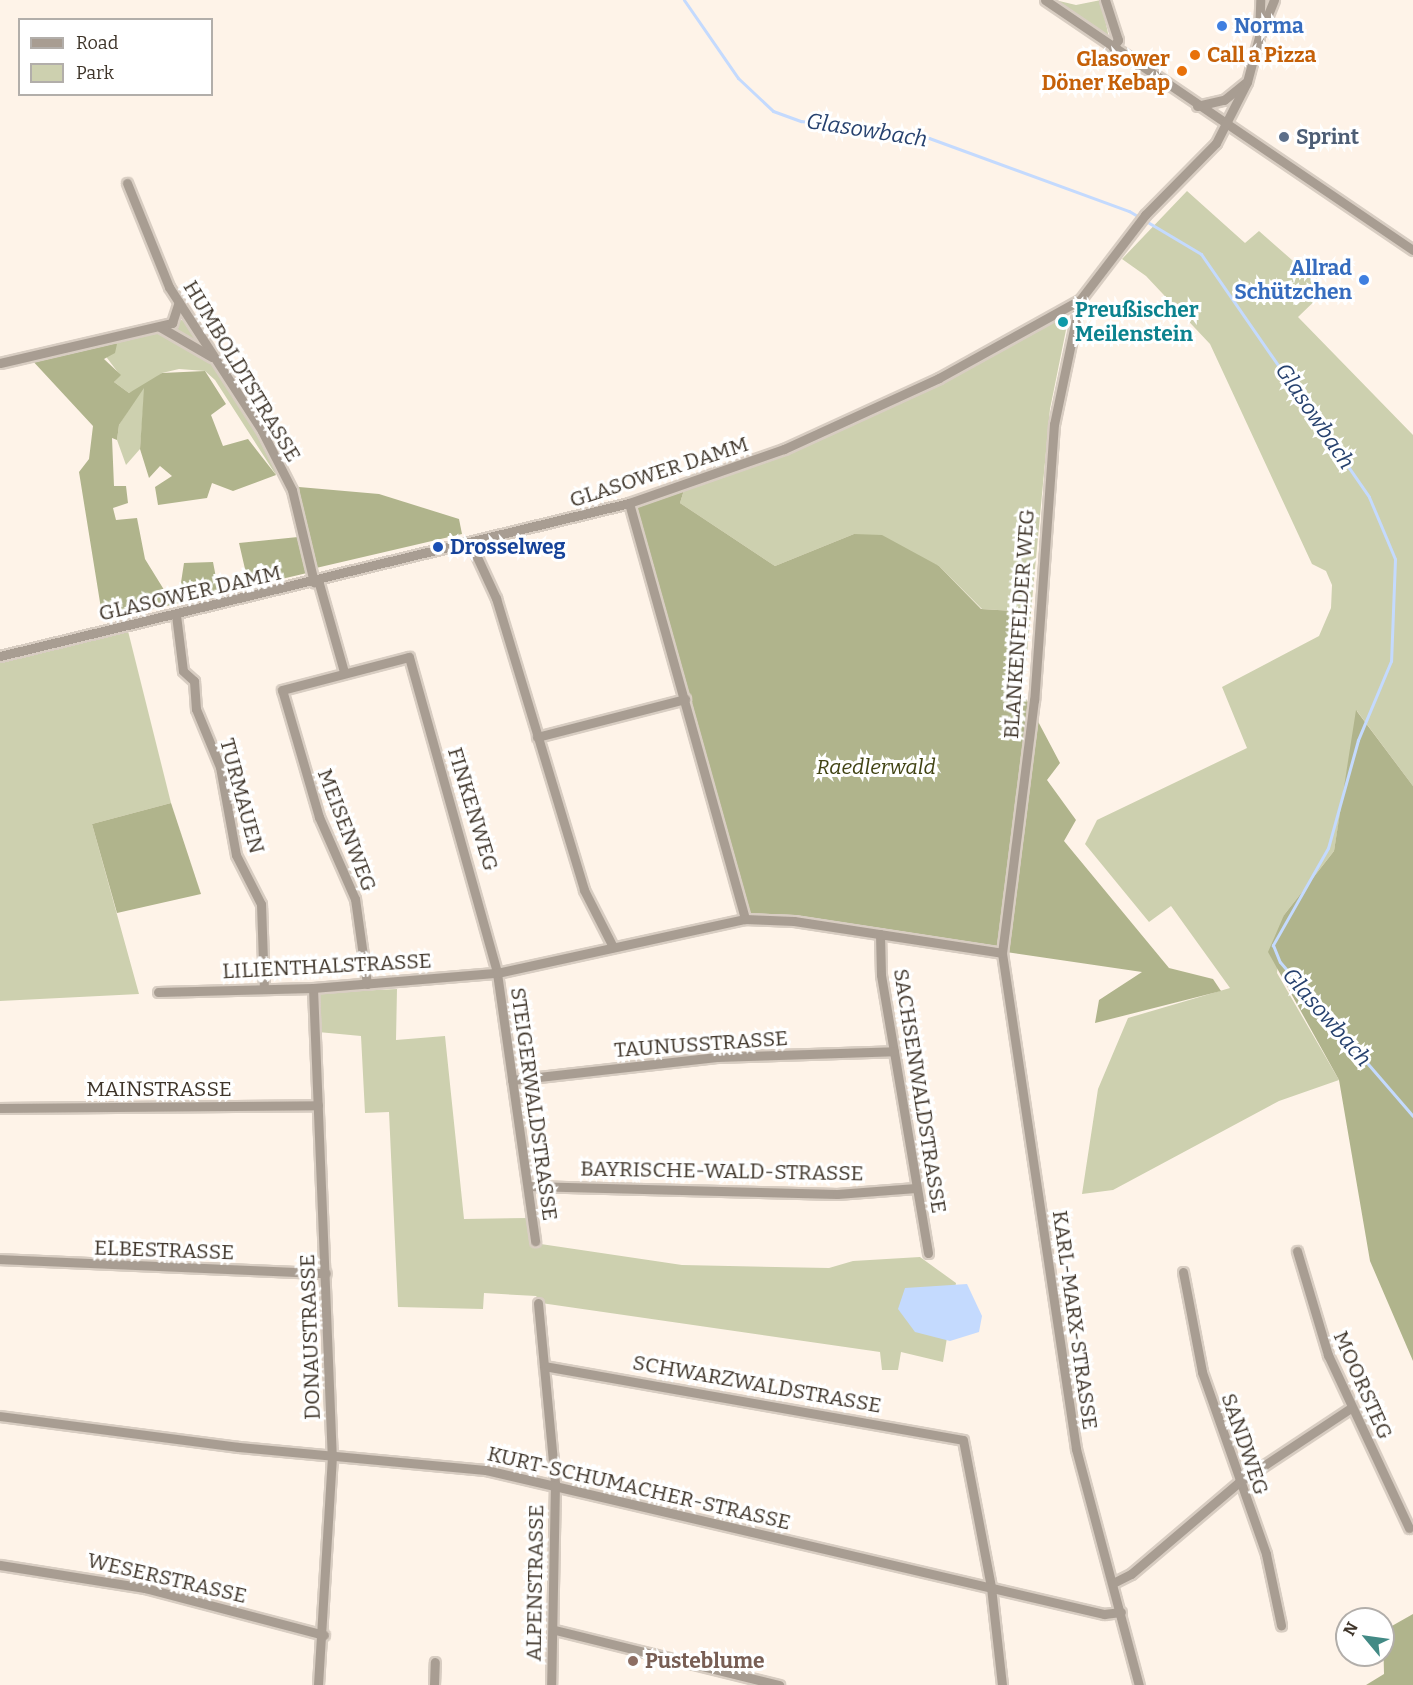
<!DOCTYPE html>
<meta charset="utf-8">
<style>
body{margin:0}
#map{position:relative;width:1413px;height:1685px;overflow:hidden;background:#fef3e8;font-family:Bitter,serif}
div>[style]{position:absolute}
.green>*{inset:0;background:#cdd0af}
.forest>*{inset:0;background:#b0b48c}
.water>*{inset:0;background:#c4dafe}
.stream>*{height:3px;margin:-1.5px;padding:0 1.5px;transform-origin:1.5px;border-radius:1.5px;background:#c4dafe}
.roads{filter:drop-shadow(2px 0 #d8cdc2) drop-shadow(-2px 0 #d8cdc2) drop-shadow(0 2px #d8cdc2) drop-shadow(0 -2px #d8cdc2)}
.minor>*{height:9px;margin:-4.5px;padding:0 4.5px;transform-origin:4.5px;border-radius:4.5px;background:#a89d92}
.dots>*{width:16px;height:16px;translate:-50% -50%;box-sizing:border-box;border:3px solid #fff;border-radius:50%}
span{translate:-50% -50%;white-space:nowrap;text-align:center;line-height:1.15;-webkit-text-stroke:6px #fff;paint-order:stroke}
.shop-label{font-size:21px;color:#366cbe;font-weight:700}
.left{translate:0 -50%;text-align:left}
.right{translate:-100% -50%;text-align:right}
.food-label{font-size:21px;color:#c56008;font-weight:700}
.service-label{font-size:21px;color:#4e5e75;font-weight:700}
.culture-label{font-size:21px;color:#0d838f;font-weight:700}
.street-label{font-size:21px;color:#3f352a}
.transit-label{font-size:21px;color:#164399;font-weight:700}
.park-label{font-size:21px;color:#414313;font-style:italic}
.education-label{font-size:21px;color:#785e54;font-weight:700}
.water-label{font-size:22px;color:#26416e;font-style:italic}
.legend{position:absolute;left:18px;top:18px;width:195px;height:78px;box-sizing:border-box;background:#fff;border:2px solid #b2aeaa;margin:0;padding:8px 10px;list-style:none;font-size:18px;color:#3f352a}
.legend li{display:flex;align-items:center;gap:12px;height:30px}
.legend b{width:30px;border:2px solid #b2aeaa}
.north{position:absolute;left:1335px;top:1607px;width:60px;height:60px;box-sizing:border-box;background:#fff;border:2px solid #b2aeaa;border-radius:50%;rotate:299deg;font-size:16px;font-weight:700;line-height:24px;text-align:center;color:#3f352a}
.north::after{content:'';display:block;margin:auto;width:21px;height:27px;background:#428a85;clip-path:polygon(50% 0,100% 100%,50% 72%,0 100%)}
</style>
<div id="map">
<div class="green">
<div style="clip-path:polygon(1055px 0,1076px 5px,1101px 0,1109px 38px)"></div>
<div style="clip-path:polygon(1187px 191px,1245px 243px,1259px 231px,1326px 290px,1298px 317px,1413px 435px,1413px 786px,1357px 711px,1334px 851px,1284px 915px,1277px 973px,1339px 1080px,1279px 1101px,1113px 1190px,1082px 1194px,1098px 1089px,1128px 1018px,1230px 988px,1171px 906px,1149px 922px,1085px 844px,1097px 820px,1247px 748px,1222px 687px,1319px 636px,1331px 608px,1332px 585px,1326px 571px,1312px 564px,1210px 344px,1146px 276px,1122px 259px)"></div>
<div style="clip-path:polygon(1062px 318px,1067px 325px,1050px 409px,1031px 612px,982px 609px,939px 566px,854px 534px,775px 566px,680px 503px,684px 490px,856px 423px)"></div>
<div style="clip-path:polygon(178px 319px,188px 322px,240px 402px,275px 462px,276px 475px,215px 380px,205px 371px,179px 369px,162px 373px,145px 386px,140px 449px,126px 465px,117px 440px,119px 425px,143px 387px,129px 393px,114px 382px,120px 375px,104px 354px,110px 341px)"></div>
<div style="clip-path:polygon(128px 631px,171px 803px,92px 824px,139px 994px,0 1001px,0 661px)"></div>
<div style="clip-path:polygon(397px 989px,396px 1040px,445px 1036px,464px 1219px,528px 1218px,534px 1243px,682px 1265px,829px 1268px,853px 1261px,920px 1257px,956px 1283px,943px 1362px,901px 1352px,898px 1370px,882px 1370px,880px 1352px,541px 1303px,536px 1296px,484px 1293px,483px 1309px,398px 1307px,389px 1112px,365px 1113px,361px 1036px,318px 1032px,317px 993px)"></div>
</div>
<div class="forest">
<div style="clip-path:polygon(110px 341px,117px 344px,115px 353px,104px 359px,121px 375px,114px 382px,129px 393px,162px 373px,205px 371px,226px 404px,211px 415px,223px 446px,248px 439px,276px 475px,233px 491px,212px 483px,207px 498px,158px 505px,155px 487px,172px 476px,160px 466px,149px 478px,140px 449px,144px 388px,119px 425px,117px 440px,112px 438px,114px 486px,126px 486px,128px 503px,113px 508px,116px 520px,137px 518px,145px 559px,166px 593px,180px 589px,184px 563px,213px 562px,218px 588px,248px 582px,239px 543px,298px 537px,307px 573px,103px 621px,79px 472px,89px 459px,93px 426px,30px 358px)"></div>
<div style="clip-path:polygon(299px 487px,379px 494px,459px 519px,462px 534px,316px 568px,306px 551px)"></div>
<div style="clip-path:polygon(684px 490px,680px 503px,775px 566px,854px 534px,882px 535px,939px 566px,981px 609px,1031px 612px,1023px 693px,1060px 763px,1047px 780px,1076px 820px,1064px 841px,1169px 968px,1213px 979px,1221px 991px,1095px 1023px,1099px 1000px,1142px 972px,746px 914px,636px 505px)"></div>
<div style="clip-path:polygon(1356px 710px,1413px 786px,1413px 1361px,1370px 1261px,1339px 1080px,1268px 952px,1284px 915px,1334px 851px)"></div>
<div style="clip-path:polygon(171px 803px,201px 894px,117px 913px,92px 824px)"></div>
<div style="clip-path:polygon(1413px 1614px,1413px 1685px,1366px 1685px,1384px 1674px,1383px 1631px)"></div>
</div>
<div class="water">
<div style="clip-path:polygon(967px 1284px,982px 1316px,979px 1332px,950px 1341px,915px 1332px,898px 1309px,905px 1288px)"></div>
</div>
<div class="stream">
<div style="left:684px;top:0;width:95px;rotate:55.3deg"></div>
<div style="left:738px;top:78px;width:48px;rotate:43.3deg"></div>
<div style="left:773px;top:111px;width:30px;rotate:20deg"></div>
<div style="left:801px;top:121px;width:129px;rotate:7.6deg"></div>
<div style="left:929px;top:138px;width:213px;rotate:20.1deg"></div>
<div style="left:1129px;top:211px;width:84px;rotate:30.8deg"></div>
<div style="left:1201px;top:254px;width:295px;rotate:55.3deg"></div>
<div style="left:1369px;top:497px;width:67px;rotate:67.2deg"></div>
<div style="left:1395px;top:559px;width:102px;rotate:92.2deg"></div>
<div style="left:1391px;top:661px;width:86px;rotate:112.7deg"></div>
<div style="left:1358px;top:740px;width:112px;rotate:105.5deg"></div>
<div style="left:1328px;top:848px;width:112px;rotate:119.6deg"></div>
<div style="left:1273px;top:945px;width:18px;rotate:68deg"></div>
<div style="left:1280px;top:962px;width:203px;rotate:49.2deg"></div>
</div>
<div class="roads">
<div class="minor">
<div style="left:1045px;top:0;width:445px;rotate:34.2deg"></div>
<div style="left:1105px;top:0;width:42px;rotate:72deg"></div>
<div style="left:1118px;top:40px;width:9px;rotate:126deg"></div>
<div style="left:1261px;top:32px;width:35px;rotate:-68deg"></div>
<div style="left:1197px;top:106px;width:28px;rotate:-13deg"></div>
<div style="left:1224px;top:100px;width:27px;rotate:-39deg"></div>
<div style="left:127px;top:183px;width:112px;rotate:68deg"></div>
<div style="left:169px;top:287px;width:171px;rotate:57.1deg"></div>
<div style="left:262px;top:431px;width:66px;rotate:63deg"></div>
<div style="left:292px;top:490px;width:95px;rotate:76.6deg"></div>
<div style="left:1080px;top:300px;width:127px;rotate:101.8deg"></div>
<div style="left:1054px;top:424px;width:277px;rotate:94.1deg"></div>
<div style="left:1034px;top:700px;width:255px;rotate:97.2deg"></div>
<div style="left:1002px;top:953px;width:501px;rotate:81.51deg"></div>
<div style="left:1076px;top:1449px;width:244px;rotate:75.1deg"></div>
<div style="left:160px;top:327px;width:60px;rotate:30deg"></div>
<div style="left:0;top:363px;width:177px;rotate:-13.1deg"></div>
<div style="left:172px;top:323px;width:22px;rotate:-72deg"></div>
<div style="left:629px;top:503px;width:432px;rotate:74.4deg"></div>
<div style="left:471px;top:544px;width:60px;rotate:65.2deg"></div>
<div style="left:496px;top:598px;width:305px;rotate:73.2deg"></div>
<div style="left:584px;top:890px;width:64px;rotate:63deg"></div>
<div style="left:318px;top:580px;width:96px;rotate:74.2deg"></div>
<div style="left:176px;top:615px;width:56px;rotate:82.9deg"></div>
<div style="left:183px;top:671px;width:15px;rotate:42deg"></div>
<div style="left:194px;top:681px;width:28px;rotate:86deg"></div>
<div style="left:196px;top:709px;width:63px;rotate:67.5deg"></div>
<div style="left:220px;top:767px;width:89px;rotate:79.7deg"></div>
<div style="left:236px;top:855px;width:55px;rotate:63deg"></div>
<div style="left:261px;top:904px;width:85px;rotate:88deg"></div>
<div style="left:0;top:656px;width:647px;rotate:-13.67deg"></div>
<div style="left:629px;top:503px;width:164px;rotate:-19.2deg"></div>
<div style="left:784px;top:449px;width:170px;rotate:-24.6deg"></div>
<div style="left:939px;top:378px;width:161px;rotate:-29deg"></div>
<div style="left:1080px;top:300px;width:107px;rotate:-52.6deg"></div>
<div style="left:1145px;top:215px;width:101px;rotate:-45.4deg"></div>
<div style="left:1216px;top:143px;width:68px;rotate:-63.1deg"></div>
<div style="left:1247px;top:82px;width:47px;rotate:-75.1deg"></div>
<div style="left:1259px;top:37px;width:37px;rotate:-88deg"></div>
<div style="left:537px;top:737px;width:153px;rotate:-14.4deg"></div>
<div style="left:880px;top:934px;width:41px;rotate:88.6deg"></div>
<div style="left:881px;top:975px;width:282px;rotate:80.4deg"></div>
<div style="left:367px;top:984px;width:86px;rotate:-98deg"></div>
<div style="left:355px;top:899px;width:90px;rotate:-113.7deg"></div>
<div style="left:319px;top:817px;width:132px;rotate:-106.2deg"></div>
<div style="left:282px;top:690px;width:131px;rotate:-14.6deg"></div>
<div style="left:409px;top:657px;width:328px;rotate:74.4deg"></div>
<div style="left:497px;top:973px;width:271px;rotate:81.9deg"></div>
<div style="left:313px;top:988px;width:468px;rotate:87.7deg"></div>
<div style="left:332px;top:1456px;width:229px;rotate:93.5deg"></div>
<div style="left:158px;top:992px;width:155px;rotate:-1.5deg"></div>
<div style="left:313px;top:988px;width:185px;rotate:-4.7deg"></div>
<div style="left:497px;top:973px;width:254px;rotate:-12.3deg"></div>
<div style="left:745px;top:919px;width:49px;rotate:2.3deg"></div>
<div style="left:794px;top:921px;width:210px;rotate:8.7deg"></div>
<div style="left:512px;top:1080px;width:206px;rotate:-6.4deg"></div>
<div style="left:717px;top:1057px;width:177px;rotate:-1.9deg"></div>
<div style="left:0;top:1108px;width:318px;rotate:-0.5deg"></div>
<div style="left:528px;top:1186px;width:309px;rotate:1.5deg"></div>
<div style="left:837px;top:1194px;width:79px;rotate:-4.3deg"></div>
<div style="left:1297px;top:1251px;width:109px;rotate:73.4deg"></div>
<div style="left:1328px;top:1355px;width:191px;rotate:64.9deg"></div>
<div style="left:0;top:1259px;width:326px;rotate:2.5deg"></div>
<div style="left:1183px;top:1272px;width:102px;rotate:79.2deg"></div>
<div style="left:1202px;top:1372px;width:193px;rotate:70.6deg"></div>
<div style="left:1266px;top:1554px;width:73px;rotate:78.1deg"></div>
<div style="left:538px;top:1303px;width:182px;rotate:84.6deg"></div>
<div style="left:555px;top:1484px;width:201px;rotate:91.1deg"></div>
<div style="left:544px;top:1366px;width:425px;rotate:10deg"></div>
<div style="left:963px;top:1440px;width:150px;rotate:79.2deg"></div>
<div style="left:991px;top:1587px;width:99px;rotate:83.6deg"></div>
<div style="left:0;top:1416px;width:240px;rotate:7.4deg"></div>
<div style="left:238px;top:1447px;width:249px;rotate:5.3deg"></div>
<div style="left:486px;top:1470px;width:635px;rotate:13.12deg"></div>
<div style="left:1104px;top:1614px;width:17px;rotate:-7deg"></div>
<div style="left:0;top:1565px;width:147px;rotate:9deg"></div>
<div style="left:145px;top:1588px;width:185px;rotate:14.7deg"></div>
<div style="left:1113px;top:1583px;width:20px;rotate:-27deg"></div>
<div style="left:1131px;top:1574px;width:142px;rotate:-40.4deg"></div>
<div style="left:1239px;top:1482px;width:134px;rotate:-33.5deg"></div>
<div style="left:555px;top:1630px;width:231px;rotate:13.8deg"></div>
<div style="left:434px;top:1685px;width:23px;rotate:-88deg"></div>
</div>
</div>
<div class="dots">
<div style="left:1222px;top:26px;background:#3f7fe0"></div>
<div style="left:1195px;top:55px;background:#e8710a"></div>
<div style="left:1182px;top:71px;background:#e8710a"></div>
<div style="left:1284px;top:137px;background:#5c6f8a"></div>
<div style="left:1364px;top:280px;background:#3f7fe0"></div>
<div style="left:1063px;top:322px;background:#0f9aa8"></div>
<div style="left:438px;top:547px;background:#1a4fb4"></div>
<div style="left:633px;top:1661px;background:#8d6e63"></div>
</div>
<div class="shop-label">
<span class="left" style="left:1234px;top:26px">Norma</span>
<span class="right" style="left:1352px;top:280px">Allrad<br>Schützchen</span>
</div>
<div class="food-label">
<span class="left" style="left:1207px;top:55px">Call a Pizza</span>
<span class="right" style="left:1170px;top:71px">Glasower<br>Döner Kebap</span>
</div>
<div class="service-label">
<span class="left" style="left:1296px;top:137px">Sprint</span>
</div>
<div class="culture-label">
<span class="left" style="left:1075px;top:322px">Preußischer<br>Meilenstein</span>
</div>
<div class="street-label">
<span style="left:242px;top:371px;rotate:59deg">HUMBOLDTSTRASSE</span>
<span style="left:659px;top:472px;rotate:-18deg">GLASOWER DAMM</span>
<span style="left:190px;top:593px;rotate:-13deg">GLASOWER DAMM</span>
<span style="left:1019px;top:624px;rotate:-86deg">BLANKENFELDER WEG</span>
<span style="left:242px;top:796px;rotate:75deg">TURMAUEN</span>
<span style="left:473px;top:809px;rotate:73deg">FINKENWEG</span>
<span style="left:347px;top:830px;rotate:69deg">MEISENWEG</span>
<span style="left:327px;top:966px;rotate:-3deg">LILIENTHALSTRASSE</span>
<span style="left:701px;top:1044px;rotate:-4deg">TAUNUSSTRASSE</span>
<span style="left:159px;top:1089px">MAINSTRASSE</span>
<span style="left:920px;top:1091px;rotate:81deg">SACHSENWALDSTRASSE</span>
<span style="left:534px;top:1104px;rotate:82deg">STEIGERWALDSTRASSE</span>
<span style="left:722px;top:1171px;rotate:1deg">BAYRISCHE-WALD-STRASSE</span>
<span style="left:164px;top:1250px;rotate:2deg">ELBESTRASSE</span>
<span style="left:1075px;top:1320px;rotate:82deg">KARL-MARX-STRASSE</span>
<span style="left:310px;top:1337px;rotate:-92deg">DONAUSTRASSE</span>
<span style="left:757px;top:1384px;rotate:10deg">SCHWARZWALDSTRASSE</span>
<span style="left:1363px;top:1385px;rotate:66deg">MOORSTEG</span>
<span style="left:1245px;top:1444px;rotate:71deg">SANDWEG</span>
<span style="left:639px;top:1488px;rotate:13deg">KURT-SCHUMACHER-STRASSE</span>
<span style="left:167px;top:1578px;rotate:13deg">WESERSTRASSE</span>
<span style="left:535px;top:1583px;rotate:-89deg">ALPENSTRASSE</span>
</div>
<div class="transit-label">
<span class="left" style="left:450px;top:547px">Drosselweg</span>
</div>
<div class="park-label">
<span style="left:876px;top:767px">Raedlerwald</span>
</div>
<div class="education-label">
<span class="left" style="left:645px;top:1661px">Pusteblume</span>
</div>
<div class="water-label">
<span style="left:867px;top:130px;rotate:9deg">Glasowbach</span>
<span style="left:1315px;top:416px;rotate:56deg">Glasowbach</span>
<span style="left:1327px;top:1017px;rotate:49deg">Glasowbach</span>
</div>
<ul class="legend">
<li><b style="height:8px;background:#a89d92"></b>Road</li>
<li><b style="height:16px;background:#cdd0af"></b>Park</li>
</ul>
<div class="north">N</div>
</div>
